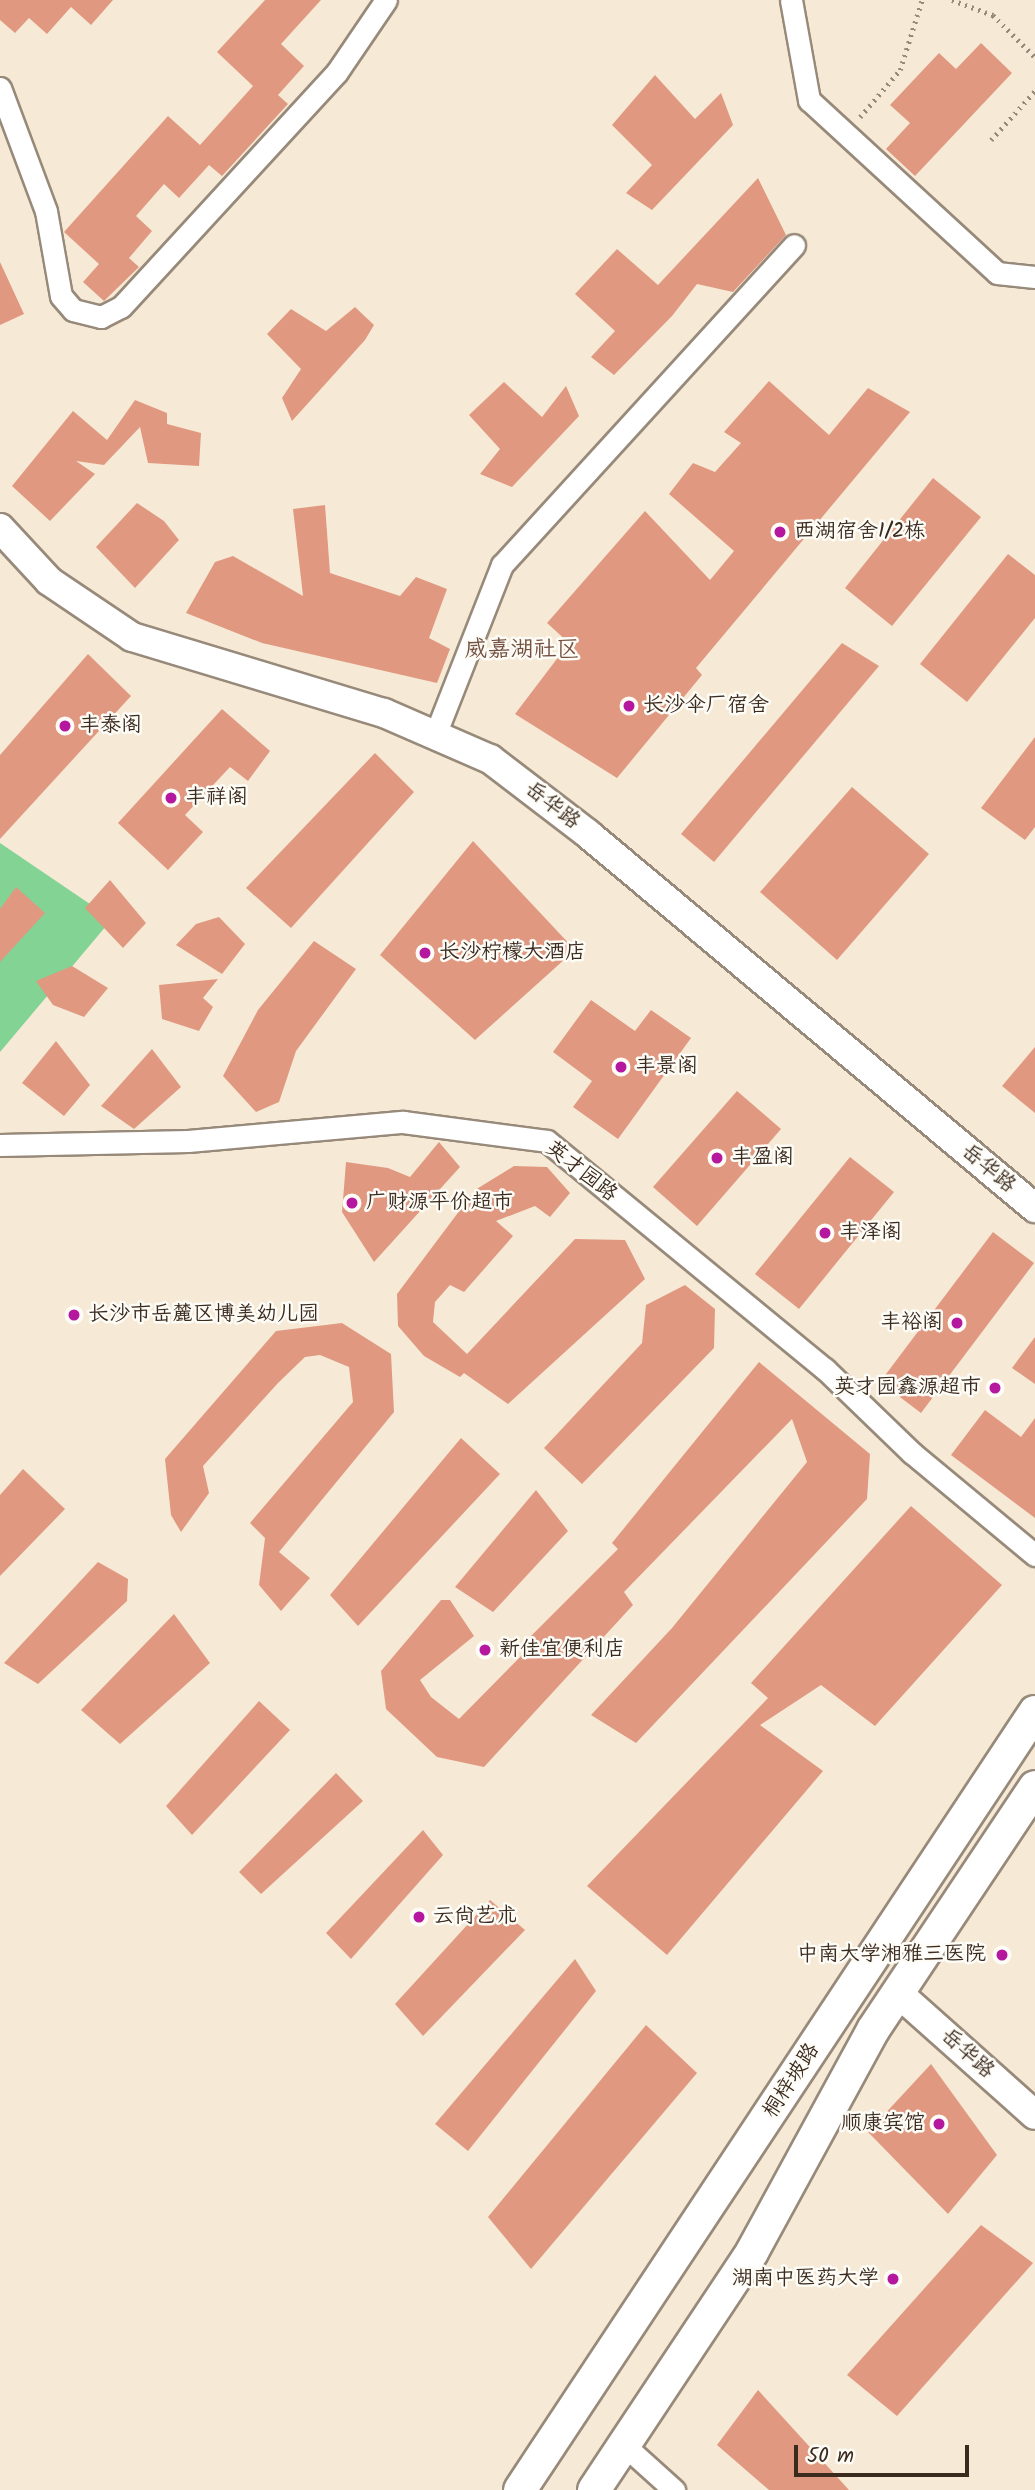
<!DOCTYPE html>
<meta charset="utf-8">
<style>
body{margin:0}
#map{position:relative;width:1035px;height:2490px;overflow:hidden;background:#f6ead6;font-family:Kalam,"LXGW WenKai TC",sans-serif}
div>[style]{position:absolute}
.green>*{inset:0;background:#82d394}
.building>*{inset:0;background:#e09980}
.path>*{height:4.5px;margin-top:-2.25px;transform-origin:0;background:repeating-linear-gradient(90deg,#988a7a 0 2px,transparent 0 7px)}
.roads{filter:drop-shadow(2px 0 #988a7a) drop-shadow(-2px 0 #988a7a) drop-shadow(0 2px #988a7a) drop-shadow(0 -2px #988a7a)}
.street>*{height:21px;margin:-10.5px;padding:0 10.5px;transform-origin:10.5px;border-radius:10.5px;background:#fff}
.secondary>*{height:28px;margin:-14px;padding:0 14px;transform-origin:14px;border-radius:14px;background:#fff}
.primary>*{height:32px;margin:-16px;padding:0 16px;transform-origin:16px;border-radius:16px;background:#fff}
.dots>*{width:19px;height:19px;translate:-50% -50%;box-sizing:border-box;border:4px solid #fdfcf7;border-radius:50%}
span{translate:-50% -50%;white-space:nowrap;text-align:center;line-height:1.15;-webkit-text-stroke:5px #fdfcf7;paint-order:stroke}
.poi-label{font-size:21px;color:#3b2a1e}
.left{translate:0 -50%;text-align:left}
.right{translate:-100% -50%;text-align:right}
.street-label{font-size:21px;color:#3b2a1e}
.neighbourhood-label{font-size:23px;color:#755140}
.scale{position:absolute;left:794px;top:2445px;width:175px;height:32px;box-sizing:border-box;border:4px solid #3b2a1e;border-top:0;padding-left:9px;font-size:21px;line-height:24px;white-space:nowrap;color:#3b2a1e;-webkit-text-stroke:5px #fdfcf7;paint-order:stroke}
</style>
<div id="map">
<div class="green">
<div style="clip-path:polygon(0 843px,112px 919px,0 1052px)"></div>
</div>
<div class="building">
<div style="clip-path:polygon(0 0,113px 0,91px 25px,71px 7px,47px 34px,29px 18px,15px 33px,0 20px)"></div>
<div style="clip-path:polygon(265px 0,321px 0,281px 44px,304px 66px,278px 95px,288px 104px,222px 176px,209px 165px,179px 198px,164px 184px,136px 216px,152px 231px,129px 258px,139px 267px,104px 301px,83px 282px,99px 264px,64px 232px,168px 116px,200px 145px,253px 86px,217px 52px)"></div>
<div style="clip-path:polygon(981px 43px,1012px 73px,915px 176px,886px 149px,910px 123px,890px 105px,939px 53px,956px 69px)"></div>
<div style="clip-path:polygon(655px 75px,695px 119px,721px 93px,733px 125px,652px 210px,626px 193px,652px 165px,612px 125px)"></div>
<div style="clip-path:polygon(758px 178px,786px 235px,733px 292px,697px 284px,672px 316px,614px 375px,591px 357px,615px 331px,575px 294px,617px 249px,658px 285px)"></div>
<div style="clip-path:polygon(0 262px,24px 314px,0 325px)"></div>
<div style="clip-path:polygon(355px 307px,374px 325px,365px 340px,292px 421px,282px 398px,301px 369px,267px 334px,291px 309px,326px 331px)"></div>
<div style="clip-path:polygon(769px 381px,829px 435px,868px 388px,910px 412px,696px 668px,702px 675px,617px 778px,515px 714px,569px 643px,547px 623px,645px 511px,710px 580px,734px 551px,669px 494px,693px 463px,715px 472px,741px 443px,724px 432px)"></div>
<div style="clip-path:polygon(504px 382px,542px 417px,566px 386px,579px 416px,512px 487px,480px 474px,500px 449px,469px 415px)"></div>
<div style="clip-path:polygon(135px 400px,167px 413px,167px 424px,201px 433px,199px 466px,148px 463px,140px 427px,104px 465px,76px 461px,95px 474px,50px 521px,12px 486px,73px 411px,107px 440px)"></div>
<div style="clip-path:polygon(933px 478px,981px 517px,892px 626px,845px 588px)"></div>
<div style="clip-path:polygon(137px 503px,164px 521px,179px 540px,135px 588px,96px 547px)"></div>
<div style="clip-path:polygon(325px 505px,330px 573px,400px 596px,416px 577px,447px 589px,429px 638px,450px 649px,437px 683px,262px 643px,186px 613px,215px 562px,233px 556px,303px 596px,293px 509px)"></div>
<div style="clip-path:polygon(1008px 554px,1035px 575px,1035px 618px,967px 702px,920px 664px)"></div>
<div style="clip-path:polygon(842px 643px,879px 666px,714px 862px,681px 834px)"></div>
<div style="clip-path:polygon(88px 654px,131px 696px,0 839px,0 755px)"></div>
<div style="clip-path:polygon(222px 709px,270px 751px,248px 781px,230px 767px,185px 815px,203px 832px,168px 870px,118px 823px)"></div>
<div style="clip-path:polygon(1035px 737px,1035px 827px,1025px 840px,981px 808px)"></div>
<div style="clip-path:polygon(375px 753px,414px 792px,291px 928px,246px 888px)"></div>
<div style="clip-path:polygon(852px 787px,929px 854px,837px 960px,760px 892px)"></div>
<div style="clip-path:polygon(473px 841px,575px 950px,475px 1040px,380px 955px)"></div>
<div style="clip-path:polygon(110px 880px,146px 923px,123px 948px,85px 908px)"></div>
<div style="clip-path:polygon(16px 887px,45px 913px,0 962px,0 909px)"></div>
<div style="clip-path:polygon(219px 917px,245px 944px,222px 974px,176px 945px,196px 924px)"></div>
<div style="clip-path:polygon(314px 941px,356px 969px,296px 1051px,279px 1102px,256px 1112px,223px 1076px,258px 1010px)"></div>
<div style="clip-path:polygon(72px 966px,108px 988px,84px 1017px,53px 1005px,36px 981px)"></div>
<div style="clip-path:polygon(218px 979px,203px 998px,213px 1007px,199px 1031px,162px 1019px,159px 985px)"></div>
<div style="clip-path:polygon(591px 1000px,635px 1031px,651px 1010px,691px 1038px,618px 1139px,573px 1107px,592px 1081px,553px 1052px)"></div>
<div style="clip-path:polygon(56px 1041px,90px 1085px,64px 1116px,22px 1083px)"></div>
<div style="clip-path:polygon(1035px 1047px,1035px 1113px,1002px 1086px)"></div>
<div style="clip-path:polygon(152px 1049px,181px 1087px,134px 1129px,101px 1106px)"></div>
<div style="clip-path:polygon(737px 1091px,781px 1129px,697px 1226px,653px 1187px)"></div>
<div style="clip-path:polygon(439px 1142px,460px 1167px,374px 1262px,342px 1212px,346px 1162px,388px 1168px,410px 1177px)"></div>
<div style="clip-path:polygon(850px 1157px,894px 1192px,799px 1309px,755px 1274px)"></div>
<div style="clip-path:polygon(514px 1166px,547px 1167px,570px 1193px,550px 1217px,535px 1206px,496px 1221px,513px 1236px,464px 1292px,450px 1285px,435px 1302px,433px 1322px,467px 1354px,575px 1239px,625px 1240px,645px 1279px,508px 1404px,464px 1373px,460px 1377px,424px 1356px,398px 1326px,397px 1294px,475px 1190px)"></div>
<div style="clip-path:polygon(993px 1232px,1034px 1263px,921px 1413px,880px 1382px)"></div>
<div style="clip-path:polygon(685px 1285px,715px 1309px,714px 1348px,582px 1484px,544px 1448px,642px 1343px,646px 1305px)"></div>
<div style="clip-path:polygon(342px 1323px,391px 1354px,394px 1412px,279px 1552px,310px 1578px,281px 1611px,259px 1585px,265px 1538px,250px 1523px,353px 1402px,349px 1367px,320px 1355px,305px 1357px,278px 1383px,203px 1466px,209px 1493px,181px 1532px,171px 1515px,165px 1459px,276px 1331px)"></div>
<div style="clip-path:polygon(1035px 1337px,1035px 1384px,1012px 1368px)"></div>
<div style="clip-path:polygon(759px 1362px,870px 1454px,867px 1499px,636px 1743px,591px 1715px,672px 1628px,807px 1462px,792px 1419px,624px 1592px,633px 1605px,484px 1767px,437px 1757px,386px 1709px,381px 1671px,441px 1600px,450px 1600px,474px 1636px,420px 1680px,431px 1697px,459px 1719px,526px 1651px,521px 1646px,618px 1549px,612px 1543px)"></div>
<div style="clip-path:polygon(985px 1410px,1021px 1437px,1035px 1418px,1035px 1518px,951px 1455px)"></div>
<div style="clip-path:polygon(461px 1438px,500px 1474px,358px 1626px,330px 1595px)"></div>
<div style="clip-path:polygon(23px 1469px,65px 1509px,0 1576px,0 1495px)"></div>
<div style="clip-path:polygon(536px 1490px,568px 1531px,493px 1612px,455px 1587px)"></div>
<div style="clip-path:polygon(911px 1506px,1002px 1585px,875px 1726px,821px 1685px,760px 1725px,823px 1771px,667px 1955px,587px 1886px,768px 1698px,751px 1683px)"></div>
<div style="clip-path:polygon(98px 1562px,128px 1579px,127px 1601px,38px 1684px,4px 1663px)"></div>
<div style="clip-path:polygon(174px 1614px,210px 1663px,120px 1744px,81px 1710px)"></div>
<div style="clip-path:polygon(259px 1701px,290px 1730px,192px 1835px,166px 1806px)"></div>
<div style="clip-path:polygon(336px 1773px,363px 1801px,261px 1894px,239px 1872px)"></div>
<div style="clip-path:polygon(423px 1830px,443px 1855px,351px 1959px,326px 1933px)"></div>
<div style="clip-path:polygon(490px 1900px,525px 1930px,423px 2036px,395px 2004px)"></div>
<div style="clip-path:polygon(575px 1959px,596px 1991px,468px 2151px,435px 2124px)"></div>
<div style="clip-path:polygon(646px 2025px,697px 2073px,531px 2269px,488px 2217px)"></div>
<div style="clip-path:polygon(931px 2064px,997px 2155px,948px 2214px,868px 2132px)"></div>
<div style="clip-path:polygon(981px 2225px,1033px 2263px,897px 2416px,847px 2375px)"></div>
<div style="clip-path:polygon(758px 2390px,849px 2490px,769px 2490px,717px 2445px)"></div>
</div>
<div class="path">
<div style="left:952px;top:0;width:44px;rotate:20.1deg"></div>
<div style="left:993px;top:15px;width:59px;rotate:45deg"></div>
<div style="left:860px;top:117px;width:62px;rotate:-49.6deg"></div>
<div style="left:900px;top:70px;width:73px;rotate:-72.6deg"></div>
<div style="left:991px;top:140px;width:66px;rotate:-48.1deg"></div>
</div>
<div class="roads">
<div class="street">
<div style="left:791px;top:0;width:102px;rotate:79.8deg"></div>
<div style="left:809px;top:100px;width:255px;rotate:42.6deg"></div>
<div style="left:997px;top:273px;width:38px;rotate:6deg"></div>
<div style="left:0;top:88px;width:131px;rotate:69.5deg"></div>
<div style="left:46px;top:211px;width:86px;rotate:80deg"></div>
<div style="left:61px;top:296px;width:18px;rotate:49deg"></div>
<div style="left:73px;top:310px;width:29px;rotate:14deg"></div>
<div style="left:101px;top:317px;width:22px;rotate:-27deg"></div>
<div style="left:121px;top:307px;width:319px;rotate:-47.4deg"></div>
<div style="left:337px;top:72px;width:87px;rotate:-55.8deg"></div>
<div style="left:435px;top:735px;width:183px;rotate:-68.5deg"></div>
<div style="left:502px;top:565px;width:433px;rotate:-47.6deg"></div>
<div style="left:0;top:1145px;width:188px;rotate:-1.2deg"></div>
<div style="left:188px;top:1141px;width:216px;rotate:-5.1deg"></div>
<div style="left:403px;top:1122px;width:145px;rotate:7.5deg"></div>
<div style="left:547px;top:1141px;width:360px;rotate:39.4deg"></div>
<div style="left:825px;top:1369px;width:121px;rotate:44deg"></div>
<div style="left:912px;top:1453px;width:160px;rotate:39.7deg"></div>
<div style="left:623px;top:2444px;width:69px;rotate:42deg"></div>
</div>
<div class="secondary">
<div style="left:0;top:528px;width:72px;rotate:47.2deg"></div>
<div style="left:49px;top:581px;width:100px;rotate:34deg"></div>
<div style="left:132px;top:637px;width:263px;rotate:16.8deg"></div>
<div style="left:384px;top:713px;width:116px;rotate:23.5deg"></div>
<div style="left:490px;top:759px;width:123px;rotate:37.4deg"></div>
<div style="left:588px;top:834px;width:583px;rotate:39.92deg"></div>
<div style="left:898px;top:1993px;width:183px;rotate:41.7deg"></div>
</div>
<div class="primary">
<div style="left:520px;top:2490px;width:933px;rotate:-56.5deg"></div>
<div style="left:594px;top:2490px;width:286px;rotate:-56.4deg"></div>
<div style="left:752px;top:2252px;width:253px;rotate:-61.4deg"></div>
<div style="left:873px;top:2030px;width:292px;rotate:-56.3deg"></div>
</div>
</div>
<div class="dots">
<div style="left:780px;top:532px;background:#b5179e"></div>
<div style="left:629px;top:706px;background:#b5179e"></div>
<div style="left:65px;top:726px;background:#b5179e"></div>
<div style="left:171px;top:798px;background:#b5179e"></div>
<div style="left:425px;top:953px;background:#b5179e"></div>
<div style="left:621px;top:1067px;background:#b5179e"></div>
<div style="left:717px;top:1158px;background:#b5179e"></div>
<div style="left:352px;top:1203px;background:#b5179e"></div>
<div style="left:825px;top:1233px;background:#b5179e"></div>
<div style="left:74px;top:1315px;background:#b5179e"></div>
<div style="left:957px;top:1323px;background:#b5179e"></div>
<div style="left:995px;top:1388px;background:#b5179e"></div>
<div style="left:485px;top:1650px;background:#b5179e"></div>
<div style="left:419px;top:1917px;background:#b5179e"></div>
<div style="left:1002px;top:1955px;background:#b5179e"></div>
<div style="left:939px;top:2124px;background:#b5179e"></div>
<div style="left:893px;top:2279px;background:#b5179e"></div>
</div>
<div class="poi-label">
<span class="left" style="left:794px;top:532px">西湖宿舍1/2栋</span>
<span class="left" style="left:643px;top:706px">长沙伞厂宿舍</span>
<span class="left" style="left:79px;top:726px">丰泰阁</span>
<span class="left" style="left:185px;top:798px">丰祥阁</span>
<span class="left" style="left:439px;top:953px">长沙柠檬大酒店</span>
<span class="left" style="left:635px;top:1067px">丰景阁</span>
<span class="left" style="left:731px;top:1158px">丰盈阁</span>
<span class="left" style="left:366px;top:1203px">广财源平价超市</span>
<span class="left" style="left:839px;top:1233px">丰泽阁</span>
<span class="left" style="left:88px;top:1315px">长沙市岳麓区博美幼儿园</span>
<span class="right" style="left:943px;top:1323px">丰裕阁</span>
<span class="right" style="left:981px;top:1388px">英才园鑫源超市</span>
<span class="left" style="left:499px;top:1650px">新佳宜便利店</span>
<span class="left" style="left:433px;top:1917px">云尚艺术</span>
<span class="right" style="left:986px;top:1955px">中南大学湘雅三医院</span>
<span class="right" style="left:925px;top:2124px">顺康宾馆</span>
<span class="right" style="left:879px;top:2279px">湖南中医药大学</span>
</div>
<div class="street-label">
<span style="left:552px;top:806px;rotate:38deg">岳华路</span>
<span style="left:988px;top:1169px;rotate:40deg">岳华路</span>
<span style="left:581px;top:1172px;rotate:38deg">英才园路</span>
<span style="left:967px;top:2054px;rotate:42deg">岳华路</span>
<span style="left:792px;top:2081px;rotate:-57deg">桐梓坡路</span>
</div>
<div class="neighbourhood-label">
<span style="left:522px;top:650px">威嘉湖社区</span>
</div>
<div class="scale">50 m</div>
</div>
